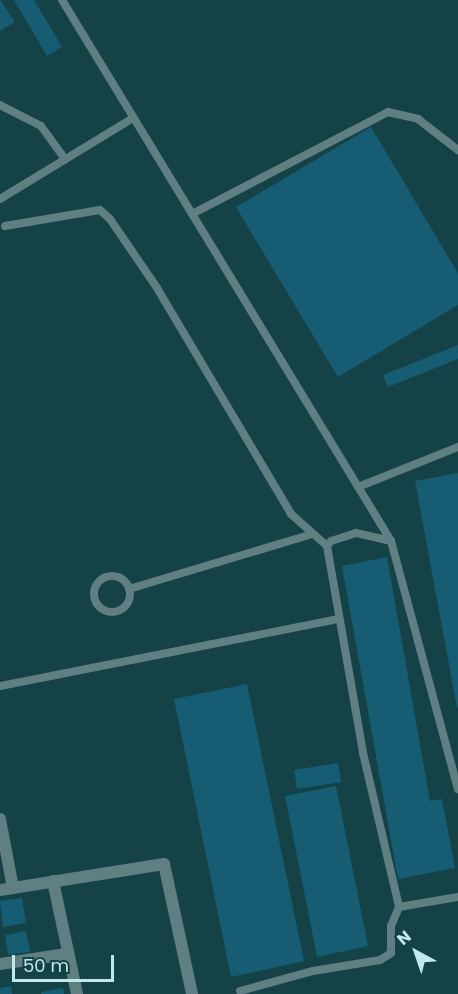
<!DOCTYPE html>
<style>
body{margin:0}
#map{position:relative;width:458px;height:994px;overflow:hidden;background:#154246;font-family:Poppins,sans-serif}
div>[style]{position:absolute}
.building>*{inset:0;background:#165c73}
.service>*{height:8px;margin:-4px;padding:0 4px;transform-origin:4px;border-radius:4px;background:#5f7f82}
.service>.ring{margin:-4px;padding:0;box-sizing:content-box;background:none;border:8px solid #5f7f82;border-radius:50%}
.minor>*{height:12px;margin:-6px;padding:0 6px;transform-origin:6px;border-radius:6px;background:#5f7f82}
span{translate:-50% -50%;white-space:nowrap;text-align:center;line-height:1.15;-webkit-text-stroke:4.5px #154246;paint-order:stroke}
.north{position:absolute;left:386px;top:922px;width:60px;height:60px;-webkit-text-stroke:4px #154246;paint-order:stroke;rotate:320deg;font-size:16px;font-weight:700;line-height:24px;text-align:center;color:#c1e7ec}
.north::after{content:'';display:block;margin:auto;width:21px;height:27px;background:#c1e7ec;clip-path:polygon(50% 0,100% 100%,50% 72%,0 100%)}
.scale{position:absolute;left:12px;top:955px;width:102px;height:27px;box-sizing:border-box;border:3px solid #c1e7ec;border-top:0;padding-left:8px;font-size:18px;line-height:21px;white-space:nowrap;color:#c1e7ec;-webkit-text-stroke:4px #154246;paint-order:stroke}
</style>
<div id="map">
<div class="building">
<div style="clip-path:polygon(0 0,15px 22px,0 31px)"></div>
<div style="clip-path:polygon(14px 0,34px 0,62px 47px,47px 56px)"></div>
<div style="clip-path:polygon(371px 127px,458px 273px,458px 305px,338px 377px,236px 207px)"></div>
<div style="clip-path:polygon(458px 345px,458px 359px,388px 387px,383px 375px)"></div>
<div style="clip-path:polygon(458px 473px,458px 708px,457px 708px,415px 481px)"></div>
<div style="clip-path:polygon(387px 557px,430px 801px,442px 799px,455px 868px,398px 879px,342px 566px)"></div>
<div style="clip-path:polygon(247px 684px,304px 961px,231px 977px,174px 699px)"></div>
<div style="clip-path:polygon(338px 763px,341px 782px,297px 789px,294px 770px)"></div>
<div style="clip-path:polygon(336px 786px,368px 946px,317px 957px,285px 796px)"></div>
<div style="clip-path:polygon(22px 898px,26px 923px,3px 927px,0 901px)"></div>
<div style="clip-path:polygon(26px 931px,30px 952px,8px 955px,5px 935px)"></div>
<div style="clip-path:polygon(11px 986px,12px 994px,0 994px,0 988px)"></div>
<div style="clip-path:polygon(63px 988px,64px 994px,41px 994px,41px 992px)"></div>
</div>
<div class="service">
<div style="left:62px;top:0;width:633px;rotate:58.69deg"></div>
<div style="left:391px;top:541px;width:257px;rotate:74.9deg"></div>
<div style="left:0;top:105px;width:46px;rotate:27.1deg"></div>
<div style="left:41px;top:126px;width:41px;rotate:54deg"></div>
<div style="left:0;top:199px;width:156px;rotate:-31.3deg"></div>
<div style="left:192px;top:214px;width:221px;rotate:-27.5deg"></div>
<div style="left:388px;top:112px;width:31px;rotate:13deg"></div>
<div style="left:418px;top:119px;width:51px;rotate:37.8deg"></div>
<div style="left:5px;top:226px;width:96px;rotate:-9.6deg"></div>
<div style="left:100px;top:210px;width:13px;rotate:42deg"></div>
<div style="left:110px;top:219px;width:83px;rotate:55.7deg"></div>
<div style="left:157px;top:288px;width:263px;rotate:59.3deg"></div>
<div style="left:291px;top:514px;width:48px;rotate:41.6deg"></div>
<div style="left:358px;top:487px;width:108px;rotate:-21.8deg"></div>
<div style="left:391px;top:541px;width:36px;rotate:-167deg"></div>
<div style="left:356px;top:533px;width:26px;rotate:162deg"></div>
<div style="left:331px;top:541px;width:6px;rotate:129deg"></div>
<div style="left:327px;top:546px;width:210px;rotate:80.1deg"></div>
<div style="left:363px;top:753px;width:158px;rotate:76.8deg"></div>
<div class="ring" style="left:94px;top:576px;width:28px;height:28px"></div>
<div style="left:129px;top:589px;width:188px;rotate:-16.7deg"></div>
<div style="left:0;top:686px;width:344px;rotate:-11.2deg"></div>
<div style="left:240px;top:991px;width:76px;rotate:-15.3deg"></div>
<div style="left:313px;top:971px;width:68px;rotate:-9.3deg"></div>
<div style="left:380px;top:960px;width:13px;rotate:-32deg"></div>
<div style="left:391px;top:953px;width:27px;rotate:-90deg"></div>
<div style="left:391px;top:926px;width:21px;rotate:-67deg"></div>
<div style="left:399px;top:907px;width:60px;rotate:-9.6deg"></div>
</div>
<div class="minor">
<div style="left:0;top:819px;width:70px;rotate:79.3deg"></div>
<div style="left:53px;top:881px;width:116px;rotate:78deg"></div>
<div style="left:0;top:890px;width:166px;rotate:-9deg"></div>
<div style="left:164px;top:864px;width:133px;rotate:77.8deg"></div>
<div style="left:0;top:964px;width:67px;rotate:-8.6deg"></div>
</div>
<div class="north">N</div>
<div class="scale">50 m</div>
</div>
